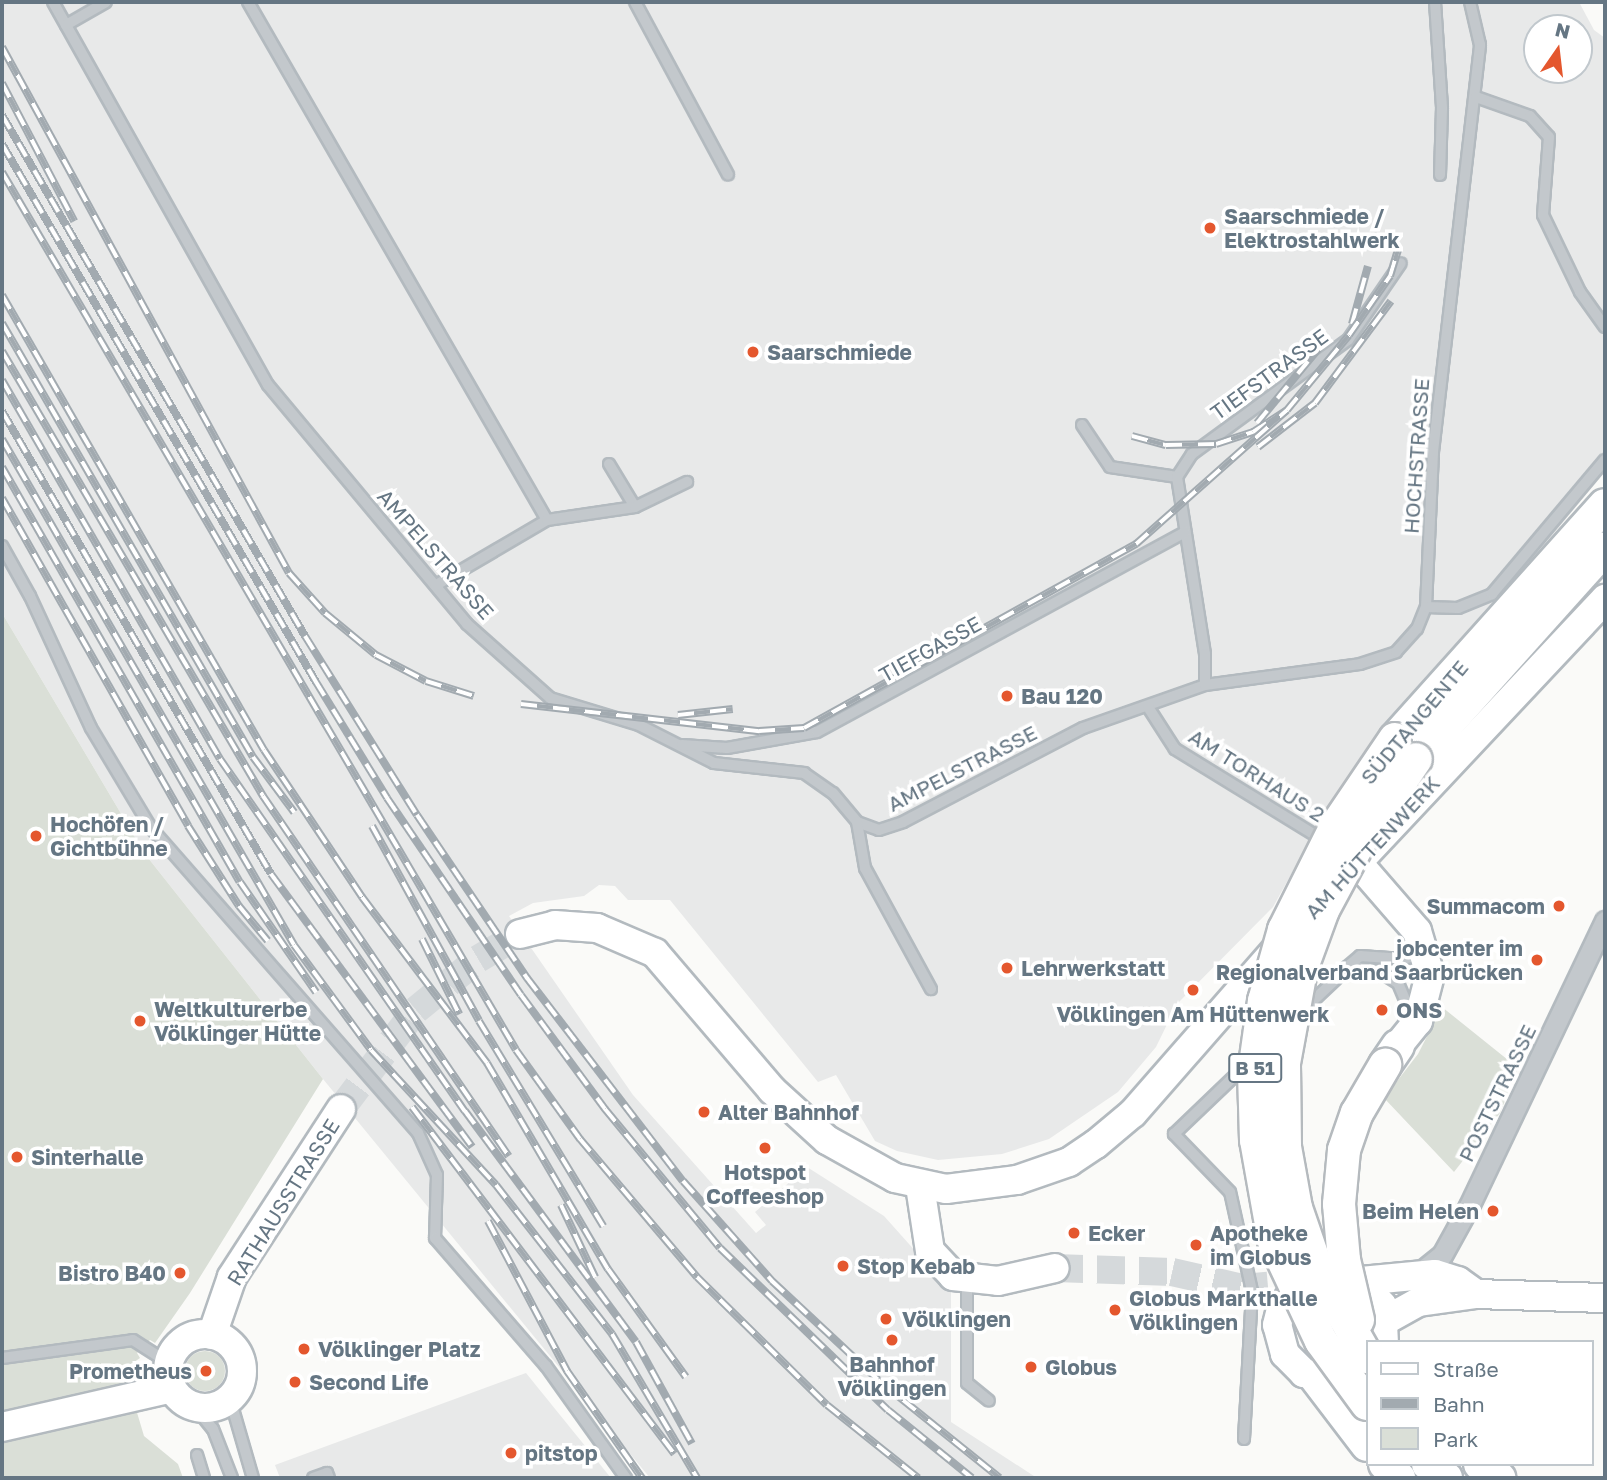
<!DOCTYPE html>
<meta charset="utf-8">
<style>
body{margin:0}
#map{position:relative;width:1607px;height:1480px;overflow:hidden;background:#fafaf8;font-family:"Golos Text",sans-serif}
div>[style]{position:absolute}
.built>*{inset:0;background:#e8e9e9}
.green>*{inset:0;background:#dadfd7}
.round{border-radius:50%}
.secondary-tunnel>*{height:28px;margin-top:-14px;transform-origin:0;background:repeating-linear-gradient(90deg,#d5d9db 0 28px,transparent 0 42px)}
.roads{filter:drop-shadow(2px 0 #b3babf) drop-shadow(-2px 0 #b3babf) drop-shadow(0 2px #b3babf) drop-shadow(0 -2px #b3babf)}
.lane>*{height:10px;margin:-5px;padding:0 5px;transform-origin:5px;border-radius:5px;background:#c3c8cc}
.street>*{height:19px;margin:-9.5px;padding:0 9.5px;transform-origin:9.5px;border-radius:9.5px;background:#c3c8cc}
.secondary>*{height:28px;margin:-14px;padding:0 14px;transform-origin:14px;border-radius:14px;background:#fff}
.secondary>.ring{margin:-14px;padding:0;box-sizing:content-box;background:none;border:28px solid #fff;border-radius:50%}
.primary>*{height:32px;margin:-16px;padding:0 16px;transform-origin:16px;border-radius:16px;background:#fff}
.rail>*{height:8px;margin-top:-4px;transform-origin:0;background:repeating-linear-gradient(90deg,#fff 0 16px,#a2aab0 0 32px);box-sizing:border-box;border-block:2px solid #a2aab0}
.bridges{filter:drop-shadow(2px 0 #b5babe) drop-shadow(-2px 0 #b5babe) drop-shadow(0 2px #b5babe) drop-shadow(0 -2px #b5babe)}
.primary-bridge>*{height:32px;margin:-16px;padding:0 16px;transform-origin:16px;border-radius:16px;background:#fff}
.dots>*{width:19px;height:19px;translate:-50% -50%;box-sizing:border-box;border:4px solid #fff;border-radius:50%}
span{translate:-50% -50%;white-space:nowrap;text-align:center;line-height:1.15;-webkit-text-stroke:7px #fff;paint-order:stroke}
.shield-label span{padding:2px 5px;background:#fff;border:2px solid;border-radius:5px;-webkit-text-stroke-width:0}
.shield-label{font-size:19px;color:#657683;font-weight:700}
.poi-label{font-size:21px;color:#657683;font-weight:700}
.left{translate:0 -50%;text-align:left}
.right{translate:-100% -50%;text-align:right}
.street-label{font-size:21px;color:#657683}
.frame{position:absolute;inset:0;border:4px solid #657683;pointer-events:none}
.legend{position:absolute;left:1366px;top:1340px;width:228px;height:126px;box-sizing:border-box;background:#fff;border:2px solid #c1c8cd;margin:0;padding:9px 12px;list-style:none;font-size:21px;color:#657683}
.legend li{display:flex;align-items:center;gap:14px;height:35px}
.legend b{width:35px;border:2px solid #c1c8cd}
.north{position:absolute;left:1523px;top:14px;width:70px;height:70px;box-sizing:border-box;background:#fff;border:2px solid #c1c8cd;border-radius:50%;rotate:14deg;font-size:19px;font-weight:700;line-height:28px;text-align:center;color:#657683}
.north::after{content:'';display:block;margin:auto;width:24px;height:32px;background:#e4572e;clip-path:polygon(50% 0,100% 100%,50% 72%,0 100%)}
</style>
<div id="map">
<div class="built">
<div style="clip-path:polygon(evenodd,2px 2px,1579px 2px,1594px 30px,1605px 38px,1605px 471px,1325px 813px,1273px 907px,1177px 1004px,1156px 1047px,1118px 1092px,1049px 1139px,1002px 1154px,938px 1160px,897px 1151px,875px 1141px,836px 1075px,818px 1082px,670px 900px,628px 900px,615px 886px,599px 885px,584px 896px,533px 903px,509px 916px,633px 1095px,756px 1233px,766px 1225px,755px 1212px,807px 1167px,884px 1216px,951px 1291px,951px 1422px,1037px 1478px,650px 1478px,323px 1079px,145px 854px,2px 613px,2px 2px,1537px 28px,1579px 28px,1579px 70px,1537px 70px,1537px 28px)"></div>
<div style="clip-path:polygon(526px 1373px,611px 1478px,280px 1478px,275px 1465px)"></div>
</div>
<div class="green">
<div style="clip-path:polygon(2px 613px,145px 854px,323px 1079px,190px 1293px,155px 1343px,150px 1340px,137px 1353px,140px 1358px,124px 1369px,144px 1436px,178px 1464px,183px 1478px,2px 1478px)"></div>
<div style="clip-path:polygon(1442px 1007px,1518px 1068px,1500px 1113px,1454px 1172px,1384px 1098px,1418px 1054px)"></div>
<div class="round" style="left:185px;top:1351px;width:40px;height:40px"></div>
</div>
<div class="secondary-tunnel">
<div style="left:341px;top:1109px;width:124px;rotate:-52.9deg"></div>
<div style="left:416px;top:1010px;width:80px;rotate:-39.4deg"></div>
<div style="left:478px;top:959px;width:49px;rotate:-30.8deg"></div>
<div style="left:1055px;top:1268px;width:117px;rotate:2deg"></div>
<div style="left:1172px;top:1272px;width:73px;rotate:12.7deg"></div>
<div style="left:1243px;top:1288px;width:25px;rotate:-5deg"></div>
</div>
<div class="roads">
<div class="lane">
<div style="left:53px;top:2px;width:439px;rotate:60.7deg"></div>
<div style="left:268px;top:385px;width:311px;rotate:50.2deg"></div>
<div style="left:467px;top:624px;width:111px;rotate:41.7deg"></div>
<div style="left:550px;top:698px;width:93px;rotate:16.9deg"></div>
<div style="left:639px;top:725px;width:84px;rotate:26.9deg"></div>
<div style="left:714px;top:763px;width:91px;rotate:6.3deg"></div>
<div style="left:804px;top:773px;width:35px;rotate:35deg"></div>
<div style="left:833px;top:793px;width:38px;rotate:50deg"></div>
<div style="left:857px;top:822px;width:23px;rotate:20deg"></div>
<div style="left:879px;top:830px;width:25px;rotate:-18deg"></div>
<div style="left:903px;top:822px;width:203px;rotate:-27.6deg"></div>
<div style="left:1083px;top:728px;width:129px;rotate:-19.4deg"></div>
<div style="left:1205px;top:685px;width:156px;rotate:-7.7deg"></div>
<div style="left:1360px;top:664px;width:38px;rotate:-18deg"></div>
<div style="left:1396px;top:652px;width:31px;rotate:-48deg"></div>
<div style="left:1417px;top:629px;width:24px;rotate:-68deg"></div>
<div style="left:1426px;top:607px;width:155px;rotate:-87.4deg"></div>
<div style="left:1433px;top:452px;width:410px;rotate:-83.4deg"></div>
<div style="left:1480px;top:45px;width:44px;rotate:-103.1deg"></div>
<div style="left:248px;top:2px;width:598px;rotate:60.01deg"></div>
<div style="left:547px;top:520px;width:129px;rotate:149.6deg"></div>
<div style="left:635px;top:2px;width:196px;rotate:61.7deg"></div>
<div style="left:1435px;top:2px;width:106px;rotate:86.2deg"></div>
<div style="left:1442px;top:108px;width:67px;rotate:91.7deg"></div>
<div style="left:66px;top:25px;width:46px;rotate:-29.9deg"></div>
<div style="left:1476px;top:97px;width:57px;rotate:19.4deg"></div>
<div style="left:1530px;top:116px;width:28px;rotate:48deg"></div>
<div style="left:1549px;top:137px;width:78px;rotate:94.4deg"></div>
<div style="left:1543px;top:215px;width:85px;rotate:64.3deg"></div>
<div style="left:1580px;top:292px;width:43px;rotate:54.5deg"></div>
<div style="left:1082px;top:425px;width:50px;rotate:56.3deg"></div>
<div style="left:1110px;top:467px;width:68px;rotate:8.5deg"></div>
<div style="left:609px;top:464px;width:50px;rotate:58.8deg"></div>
<div style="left:1177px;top:477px;width:27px;rotate:-57deg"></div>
<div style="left:1192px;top:454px;width:193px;rotate:-36.2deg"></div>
<div style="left:1348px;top:340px;width:93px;rotate:-55.5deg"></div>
<div style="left:1177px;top:477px;width:179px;rotate:81deg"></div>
<div style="left:1205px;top:654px;width:31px;rotate:90deg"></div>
<div style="left:547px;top:520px;width:89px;rotate:-8.4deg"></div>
<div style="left:635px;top:507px;width:58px;rotate:-25.7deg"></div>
<div style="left:2px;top:546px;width:57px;rotate:60.8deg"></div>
<div style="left:30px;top:596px;width:145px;rotate:65.2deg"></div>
<div style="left:91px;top:728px;width:117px;rotate:59deg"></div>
<div style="left:151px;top:828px;width:405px;rotate:48.8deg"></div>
<div style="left:418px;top:1133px;width:46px;rotate:65.7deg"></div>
<div style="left:437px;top:1175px;width:63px;rotate:91.8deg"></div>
<div style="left:435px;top:1238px;width:169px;rotate:49.1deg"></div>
<div style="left:546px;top:1366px;width:138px;rotate:54.5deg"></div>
<div style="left:1426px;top:607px;width:32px;rotate:2deg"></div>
<div style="left:1458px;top:608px;width:37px;rotate:-22deg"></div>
<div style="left:1492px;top:594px;width:175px;rotate:-49.9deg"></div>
<div style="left:1148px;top:707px;width:50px;rotate:57.3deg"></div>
<div style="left:1175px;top:749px;width:174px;rotate:31.6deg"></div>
<div style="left:682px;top:745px;width:45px;rotate:3.8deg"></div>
<div style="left:727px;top:748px;width:91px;rotate:-10.1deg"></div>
<div style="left:817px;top:732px;width:419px;rotate:-28.5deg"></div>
<div style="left:857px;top:822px;width:47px;rotate:80.1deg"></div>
<div style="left:865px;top:868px;width:138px;rotate:61.4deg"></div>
<div style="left:1347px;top:967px;width:30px;rotate:6deg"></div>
<div style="left:1377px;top:970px;width:25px;rotate:32deg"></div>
<div style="left:1398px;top:983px;width:23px;rotate:67deg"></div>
<div style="left:1407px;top:1004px;width:18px;rotate:99deg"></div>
<div style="left:1347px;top:967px;width:17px;rotate:-40deg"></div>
<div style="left:1360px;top:956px;width:44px;rotate:3.9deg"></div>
<div style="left:1404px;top:959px;width:19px;rotate:-18deg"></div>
<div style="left:1302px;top:1011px;width:47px;rotate:-43.3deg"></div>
<div style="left:967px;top:1280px;width:103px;rotate:90deg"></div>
<div style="left:967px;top:1383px;width:28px;rotate:39deg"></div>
<div style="left:2px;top:1358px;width:132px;rotate:-7.8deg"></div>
<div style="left:133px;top:1340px;width:43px;rotate:32.6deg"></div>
<div style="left:230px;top:1399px;width:82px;rotate:73.8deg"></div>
<div style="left:195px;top:1407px;width:28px;rotate:51deg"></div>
<div style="left:213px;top:1429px;width:53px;rotate:68.8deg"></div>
<div style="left:1244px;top:1439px;width:148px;rotate:-86.9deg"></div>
<div style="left:1252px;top:1291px;width:101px;rotate:-102.5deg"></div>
<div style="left:1230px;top:1192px;width:81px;rotate:-134deg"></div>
<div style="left:1174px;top:1134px;width:100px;rotate:-43.8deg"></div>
<div style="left:197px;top:1455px;width:24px;rotate:73deg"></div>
<div style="left:313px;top:1478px;width:15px;rotate:-20deg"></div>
<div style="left:327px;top:1473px;width:5px;rotate:68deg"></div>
</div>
<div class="street">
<div style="left:1417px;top:1275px;width:32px;rotate:-39deg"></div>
<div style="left:1442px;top:1255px;width:56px;rotate:-61.1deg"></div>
<div style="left:1469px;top:1206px;width:316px;rotate:-64.5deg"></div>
</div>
<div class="secondary">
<div style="left:1358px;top:862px;width:361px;rotate:-46.8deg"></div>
<div style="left:1358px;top:863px;width:90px;rotate:49.1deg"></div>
<div style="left:1417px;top:931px;width:46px;rotate:73.5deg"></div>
<div style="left:1430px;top:975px;width:48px;rotate:104.6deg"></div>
<div style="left:1418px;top:1021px;width:32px;rotate:129deg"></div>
<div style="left:520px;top:934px;width:36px;rotate:-14deg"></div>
<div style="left:555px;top:925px;width:42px;rotate:4.1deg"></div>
<div style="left:597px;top:928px;width:63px;rotate:23.3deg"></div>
<div style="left:655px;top:953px;width:180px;rotate:49.5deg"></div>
<div style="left:772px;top:1090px;width:74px;rotate:42.3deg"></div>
<div style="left:827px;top:1140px;width:78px;rotate:29.2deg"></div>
<div style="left:895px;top:1178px;width:52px;rotate:12.2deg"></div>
<div style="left:946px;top:1189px;width:72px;rotate:-7.2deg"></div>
<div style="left:1017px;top:1180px;width:55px;rotate:-19.1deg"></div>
<div style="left:1069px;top:1162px;width:32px;rotate:-34deg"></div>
<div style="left:1096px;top:1144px;width:48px;rotate:-40deg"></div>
<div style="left:1133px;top:1113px;width:226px;rotate:-48.8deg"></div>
<div style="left:920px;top:1186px;width:66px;rotate:81.3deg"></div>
<div style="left:930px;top:1251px;width:34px;rotate:47deg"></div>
<div style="left:953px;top:1276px;width:45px;rotate:6.3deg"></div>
<div style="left:998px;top:1281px;width:58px;rotate:-12.8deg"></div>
<div style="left:1361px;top:1281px;width:74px;rotate:-5.4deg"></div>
<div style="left:1435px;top:1274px;width:24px;rotate:17deg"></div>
<div style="left:1458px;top:1281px;width:22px;rotate:36deg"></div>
<div style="left:1386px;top:1320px;width:38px;rotate:-29deg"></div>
<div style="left:1419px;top:1302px;width:58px;rotate:-8deg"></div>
<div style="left:1476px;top:1294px;width:129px;rotate:1.8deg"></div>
<div class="ring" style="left:168px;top:1334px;width:46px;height:46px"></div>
<div style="left:212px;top:1335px;width:61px;rotate:-71deg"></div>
<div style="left:232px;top:1277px;width:200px;rotate:-57deg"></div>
<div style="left:1336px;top:1380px;width:33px;rotate:-168deg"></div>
<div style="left:1304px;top:1373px;width:27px;rotate:-135deg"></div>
<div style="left:1285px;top:1354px;width:30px;rotate:-105deg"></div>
<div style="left:1277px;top:1325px;width:16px;rotate:-76deg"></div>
<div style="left:1281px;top:1309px;width:31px;rotate:-54deg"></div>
<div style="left:1299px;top:1284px;width:25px;rotate:-26deg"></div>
<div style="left:1322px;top:1273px;width:40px;rotate:12deg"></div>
<div style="left:1361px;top:1281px;width:32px;rotate:49deg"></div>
<div style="left:1382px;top:1305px;width:37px;rotate:87deg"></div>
<div style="left:2px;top:1427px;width:174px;rotate:-12.9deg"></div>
</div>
<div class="primary">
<div style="left:1395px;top:739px;width:314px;rotate:-48.1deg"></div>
<div style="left:1416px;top:759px;width:283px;rotate:-48.1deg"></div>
<div style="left:1385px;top:1065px;width:23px;rotate:-56deg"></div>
<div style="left:1316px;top:1378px;width:84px;rotate:52.7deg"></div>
<div style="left:1385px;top:1464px;width:20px;rotate:45deg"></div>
<div style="left:1428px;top:1464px;width:23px;rotate:38deg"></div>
<div style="left:1480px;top:1464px;width:24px;rotate:36deg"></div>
</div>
</div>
<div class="rail">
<div style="left:2px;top:47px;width:599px;rotate:61.38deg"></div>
<div style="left:289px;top:573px;width:54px;rotate:48deg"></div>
<div style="left:325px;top:613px;width:66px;rotate:39.5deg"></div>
<div style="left:376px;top:655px;width:56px;rotate:27.5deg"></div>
<div style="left:426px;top:681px;width:50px;rotate:17.4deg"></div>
<div style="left:2px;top:83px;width:156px;rotate:62.4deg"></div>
<div style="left:2px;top:115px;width:603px;rotate:59.82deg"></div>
<div style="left:305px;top:636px;width:211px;rotate:58deg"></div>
<div style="left:417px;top:815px;width:197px;rotate:56deg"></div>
<div style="left:527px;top:978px;width:256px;rotate:52.5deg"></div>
<div style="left:683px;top:1181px;width:134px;rotate:48.3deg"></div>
<div style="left:772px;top:1281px;width:145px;rotate:43deg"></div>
<div style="left:878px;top:1380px;width:156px;rotate:38.8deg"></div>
<div style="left:2px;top:144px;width:623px;rotate:59.73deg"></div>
<div style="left:316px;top:682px;width:136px;rotate:58.5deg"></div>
<div style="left:387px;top:798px;width:238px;rotate:55.8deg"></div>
<div style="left:521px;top:995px;width:142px;rotate:53.6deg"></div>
<div style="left:605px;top:1109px;width:180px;rotate:50.4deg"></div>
<div style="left:720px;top:1248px;width:233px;rotate:44deg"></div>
<div style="left:888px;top:1410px;width:108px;rotate:39deg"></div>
<div style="left:2px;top:172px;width:1017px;rotate:59.65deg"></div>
<div style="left:516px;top:1050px;width:110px;rotate:54.3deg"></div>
<div style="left:580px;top:1139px;width:181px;rotate:49.7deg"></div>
<div style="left:697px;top:1277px;width:182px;rotate:44.6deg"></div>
<div style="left:827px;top:1405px;width:117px;rotate:38.7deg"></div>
<div style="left:2px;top:295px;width:525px;rotate:60.07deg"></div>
<div style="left:264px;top:750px;width:177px;rotate:56.3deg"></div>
<div style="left:362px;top:897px;width:208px;rotate:53deg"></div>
<div style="left:487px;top:1063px;width:239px;rotate:59.6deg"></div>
<div style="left:608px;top:1269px;width:133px;rotate:54.2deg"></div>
<div style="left:2px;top:323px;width:501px;rotate:59.96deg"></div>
<div style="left:253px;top:757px;width:69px;rotate:53.3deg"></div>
<div style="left:1352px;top:324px;width:60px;rotate:-74.6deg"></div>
<div style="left:2px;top:351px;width:516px;rotate:59.61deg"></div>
<div style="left:263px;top:796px;width:436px;rotate:55.7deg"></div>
<div style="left:2px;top:380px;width:437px;rotate:60.1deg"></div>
<div style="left:220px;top:759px;width:429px;rotate:55.2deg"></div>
<div style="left:465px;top:1111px;width:287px;rotate:53.5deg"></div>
<div style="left:636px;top:1342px;width:116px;rotate:61.2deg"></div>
<div style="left:2px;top:411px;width:535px;rotate:59.84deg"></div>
<div style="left:271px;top:874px;width:339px;rotate:53.6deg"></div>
<div style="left:1257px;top:423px;width:113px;rotate:-50.4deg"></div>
<div style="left:1132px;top:436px;width:35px;rotate:15deg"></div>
<div style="left:1166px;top:445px;width:50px;rotate:-1.1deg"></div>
<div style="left:1216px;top:444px;width:39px;rotate:-18deg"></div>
<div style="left:1253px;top:432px;width:40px;rotate:-32.9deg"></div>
<div style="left:1287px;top:410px;width:97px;rotate:-50.4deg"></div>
<div style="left:1349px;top:335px;width:72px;rotate:-55.2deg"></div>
<div style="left:1390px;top:276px;width:28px;rotate:-73deg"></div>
<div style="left:2px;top:439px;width:584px;rotate:60.01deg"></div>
<div style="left:294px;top:945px;width:130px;rotate:53.7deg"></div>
<div style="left:371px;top:1050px;width:184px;rotate:47.2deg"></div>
<div style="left:496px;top:1185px;width:189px;rotate:52.1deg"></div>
<div style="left:612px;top:1334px;width:167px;rotate:59.4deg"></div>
<div style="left:1258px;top:447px;width:72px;rotate:-37.7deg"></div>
<div style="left:1315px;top:403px;width:127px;rotate:-53.3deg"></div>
<div style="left:2px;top:467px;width:478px;rotate:60.2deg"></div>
<div style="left:240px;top:882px;width:134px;rotate:55.4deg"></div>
<div style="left:2px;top:498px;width:377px;rotate:60.4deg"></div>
<div style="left:188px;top:826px;width:95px;rotate:57.5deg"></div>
<div style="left:239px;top:906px;width:45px;rotate:50.4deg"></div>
<div style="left:521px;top:704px;width:240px;rotate:6.5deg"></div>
<div style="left:759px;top:731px;width:45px;rotate:-3.8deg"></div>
<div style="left:804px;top:728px;width:380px;rotate:-29deg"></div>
<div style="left:1136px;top:544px;width:202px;rotate:-41.6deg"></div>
<div style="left:678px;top:715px;width:55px;rotate:-6.2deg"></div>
<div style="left:372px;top:826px;width:222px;rotate:61.2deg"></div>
<div style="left:479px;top:1021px;width:240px;rotate:58.8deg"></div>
<div style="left:422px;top:939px;width:84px;rotate:63.7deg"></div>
<div style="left:412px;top:1107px;width:435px;rotate:52.9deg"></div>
<div style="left:561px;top:1205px;width:80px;rotate:64.7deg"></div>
<div style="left:488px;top:1221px;width:170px;rotate:62.2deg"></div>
<div style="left:567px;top:1371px;width:131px;rotate:55deg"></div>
</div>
<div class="bridges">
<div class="primary-bridge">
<div style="left:1358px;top:1320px;width:62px;rotate:-103.1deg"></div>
<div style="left:1344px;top:1260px;width:56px;rotate:-95.1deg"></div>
<div style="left:1339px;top:1204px;width:54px;rotate:-84.7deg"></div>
<div style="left:1344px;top:1150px;width:39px;rotate:-71deg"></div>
<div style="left:1357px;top:1113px;width:56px;rotate:-59.7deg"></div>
<div style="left:1367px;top:1357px;width:101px;rotate:-119.6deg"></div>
<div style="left:1317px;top:1269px;width:65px;rotate:-109deg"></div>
<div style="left:1296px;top:1208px;width:62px;rotate:-100.2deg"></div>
<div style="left:1285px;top:1147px;width:84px;rotate:-90.7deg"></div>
<div style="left:1284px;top:1063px;width:95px;rotate:-79.6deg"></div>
<div style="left:1301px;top:970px;width:64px;rotate:-69.9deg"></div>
<div style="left:1323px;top:910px;width:78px;rotate:-61.8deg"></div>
<div style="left:1360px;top:841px;width:99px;rotate:-55.7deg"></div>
<div style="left:1367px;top:1404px;width:78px;rotate:-126.1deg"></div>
<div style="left:1321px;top:1341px;width:110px;rotate:-115.2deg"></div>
<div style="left:1274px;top:1241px;width:103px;rotate:-100.1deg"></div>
<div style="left:1256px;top:1140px;width:68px;rotate:-91.7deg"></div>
<div style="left:1254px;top:1072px;width:72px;rotate:-82deg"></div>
<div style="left:1264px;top:1001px;width:74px;rotate:-74.3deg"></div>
<div style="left:1284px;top:930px;width:116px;rotate:-63.4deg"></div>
<div style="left:1336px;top:826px;width:105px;rotate:-55.9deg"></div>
</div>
</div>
<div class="dots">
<div style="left:1210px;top:228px;background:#e4572e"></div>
<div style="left:753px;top:352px;background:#e4572e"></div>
<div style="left:1007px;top:696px;background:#e4572e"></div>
<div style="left:36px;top:836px;background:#e4572e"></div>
<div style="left:1559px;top:906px;background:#e4572e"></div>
<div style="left:1537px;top:960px;background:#e4572e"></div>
<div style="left:1007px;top:968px;background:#e4572e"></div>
<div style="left:1193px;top:990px;background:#e4572e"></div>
<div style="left:1382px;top:1010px;background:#e4572e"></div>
<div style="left:140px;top:1021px;background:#e4572e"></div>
<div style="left:704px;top:1112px;background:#e4572e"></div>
<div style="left:765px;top:1148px;background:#e4572e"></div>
<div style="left:17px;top:1157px;background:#e4572e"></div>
<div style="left:1493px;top:1211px;background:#e4572e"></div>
<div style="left:1074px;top:1233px;background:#e4572e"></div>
<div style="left:1196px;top:1245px;background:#e4572e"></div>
<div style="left:843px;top:1266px;background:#e4572e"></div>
<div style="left:180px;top:1273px;background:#e4572e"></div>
<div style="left:1115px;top:1310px;background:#e4572e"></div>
<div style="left:886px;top:1319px;background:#e4572e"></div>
<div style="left:892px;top:1340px;background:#e4572e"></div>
<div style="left:304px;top:1349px;background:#e4572e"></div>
<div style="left:1031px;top:1367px;background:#e4572e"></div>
<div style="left:206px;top:1371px;background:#e4572e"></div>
<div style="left:295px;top:1382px;background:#e4572e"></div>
<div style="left:511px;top:1453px;background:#e4572e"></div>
</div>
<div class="shield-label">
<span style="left:1255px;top:1068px">B 51</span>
</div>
<div class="poi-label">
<span class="left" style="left:1224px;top:228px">Saarschmiede /<br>Elektrostahlwerk</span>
<span class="left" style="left:767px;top:352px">Saarschmiede</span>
<span class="left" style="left:1021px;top:696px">Bau 120</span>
<span class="left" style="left:50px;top:836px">Hochöfen /<br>Gichtbühne</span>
<span class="right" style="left:1545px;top:906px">Summacom</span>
<span class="right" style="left:1523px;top:960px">jobcenter im<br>Regionalverband Saarbrücken</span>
<span class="left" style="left:1021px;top:968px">Lehrwerkstatt</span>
<span class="left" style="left:154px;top:1021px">Weltkulturerbe<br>Völklinger Hütte</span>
<span class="left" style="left:1396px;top:1010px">ONS</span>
<span style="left:1193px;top:1014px">Völklingen Am Hüttenwerk</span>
<span class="left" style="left:718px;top:1112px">Alter Bahnhof</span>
<span class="left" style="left:31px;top:1157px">Sinterhalle</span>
<span style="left:765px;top:1184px">Hotspot<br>Coffeeshop</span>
<span class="right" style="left:1479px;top:1211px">Beim Helen</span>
<span class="left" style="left:1088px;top:1233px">Ecker</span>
<span class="left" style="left:1210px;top:1245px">Apotheke<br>im Globus</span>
<span class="left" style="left:857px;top:1266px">Stop Kebab</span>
<span class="right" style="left:166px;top:1273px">Bistro B40</span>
<span class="left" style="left:1129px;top:1310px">Globus Markthalle<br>Völklingen</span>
<span class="left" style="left:902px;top:1319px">Völklingen</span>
<span class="left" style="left:318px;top:1349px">Völklinger Platz</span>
<span style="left:892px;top:1376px">Bahnhof<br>Völklingen</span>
<span class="left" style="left:1045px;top:1367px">Globus</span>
<span class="right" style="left:192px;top:1371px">Prometheus</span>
<span class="left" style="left:309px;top:1382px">Second Life</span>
<span class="left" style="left:525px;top:1453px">pitstop</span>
</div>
<div class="street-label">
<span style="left:1269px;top:374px;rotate:-36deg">TIEFSTRASSE</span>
<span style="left:1416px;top:456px;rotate:-86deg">HOCHSTRASSE</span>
<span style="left:436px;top:554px;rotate:49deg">AMPELSTRASSE</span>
<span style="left:930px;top:649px;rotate:-29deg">TIEFGASSE</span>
<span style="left:1414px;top:722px;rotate:-50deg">SÜDTANGENTE</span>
<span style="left:962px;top:768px;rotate:-27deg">AMPELSTRASSE</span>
<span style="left:1257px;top:775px;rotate:32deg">AM TORHAUS 2</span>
<span style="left:1372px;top:847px;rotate:-47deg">AM HÜTTENWERK</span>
<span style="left:1497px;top:1093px;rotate:-64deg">POSTSTRASSE</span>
<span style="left:283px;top:1202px;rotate:-58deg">RATHAUSSTRASSE</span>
</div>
<div class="frame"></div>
<ul class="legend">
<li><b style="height:9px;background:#fff"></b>Straße</li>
<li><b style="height:9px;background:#a2aab0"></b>Bahn</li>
<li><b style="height:19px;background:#dadfd7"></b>Park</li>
</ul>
<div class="north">N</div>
</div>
